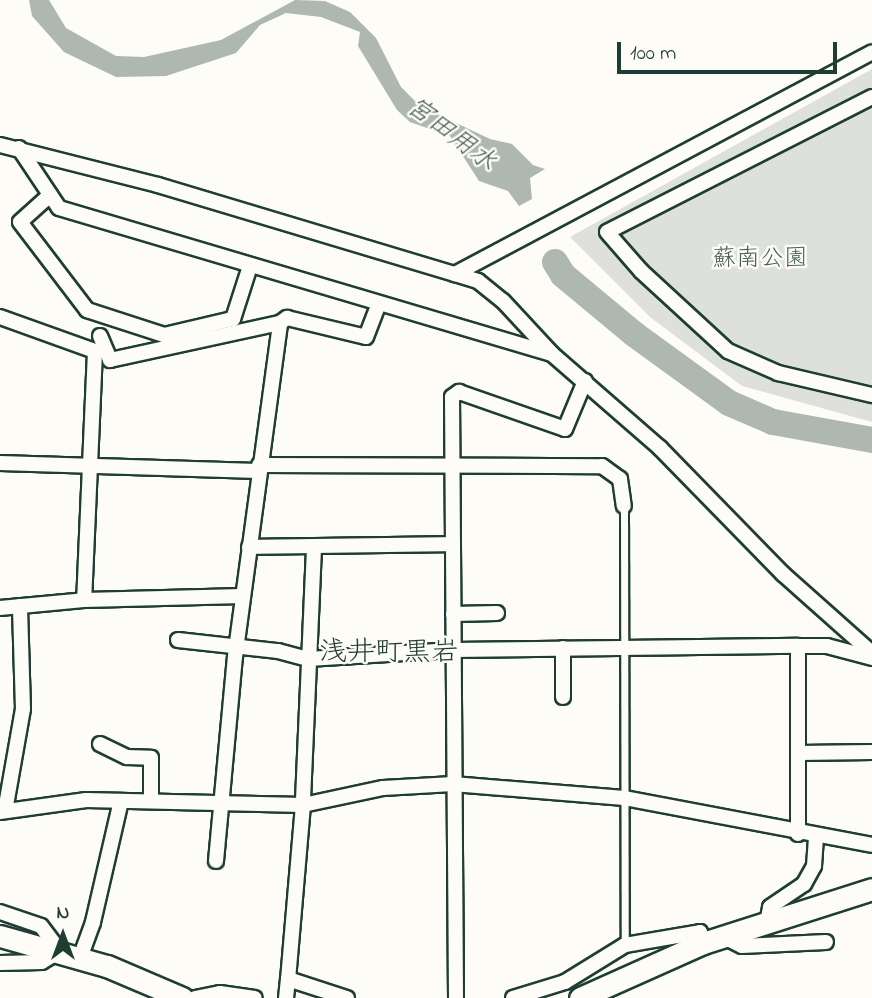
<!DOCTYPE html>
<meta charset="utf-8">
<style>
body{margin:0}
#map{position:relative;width:872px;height:998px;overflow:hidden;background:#fdfcf7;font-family:"Indie Flower","Klee One",sans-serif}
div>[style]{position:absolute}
.green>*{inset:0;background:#dde0db}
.water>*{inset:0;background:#aeb8b1}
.river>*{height:26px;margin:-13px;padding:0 13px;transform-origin:13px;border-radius:13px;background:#aeb8b1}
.roads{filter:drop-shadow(2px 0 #1f3d34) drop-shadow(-2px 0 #1f3d34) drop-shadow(0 2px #1f3d34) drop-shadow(0 -2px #1f3d34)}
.service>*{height:7px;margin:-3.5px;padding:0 3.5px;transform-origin:3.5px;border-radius:3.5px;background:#fdfcf7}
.minor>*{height:14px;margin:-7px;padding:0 7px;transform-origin:7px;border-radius:7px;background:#fdfcf7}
.secondary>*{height:21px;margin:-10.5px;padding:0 10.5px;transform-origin:10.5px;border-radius:10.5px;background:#fdfcf7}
span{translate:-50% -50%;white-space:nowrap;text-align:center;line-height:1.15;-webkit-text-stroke:5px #fdfcf7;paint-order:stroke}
.park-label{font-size:24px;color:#455e55}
.water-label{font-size:26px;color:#435c53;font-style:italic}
.quarter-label{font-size:28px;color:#1f3d34}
.north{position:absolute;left:28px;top:900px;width:70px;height:70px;-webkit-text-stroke:5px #fdfcf7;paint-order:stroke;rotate:0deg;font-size:19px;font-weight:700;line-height:28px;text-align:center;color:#1f3d34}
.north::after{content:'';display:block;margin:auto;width:24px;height:32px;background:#1f3d34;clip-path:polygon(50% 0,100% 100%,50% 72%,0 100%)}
.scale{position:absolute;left:617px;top:42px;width:220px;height:32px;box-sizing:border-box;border:4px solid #1f3d34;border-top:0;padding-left:9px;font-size:21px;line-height:24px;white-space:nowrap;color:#1f3d34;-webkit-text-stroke:5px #fdfcf7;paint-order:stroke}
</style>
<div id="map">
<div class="green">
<div style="clip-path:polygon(872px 69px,872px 422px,742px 386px,650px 317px,570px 237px)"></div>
</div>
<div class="water">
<div style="clip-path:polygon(29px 0,49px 0,66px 28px,116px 56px,144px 57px,221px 40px,295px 0,325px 1px,350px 12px,376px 38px,401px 87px,420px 106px,490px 139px,512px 144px,533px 165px,545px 169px,530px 178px,532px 199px,519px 206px,508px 191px,479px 181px,450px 136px,410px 122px,397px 110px,358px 46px,360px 32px,321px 17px,286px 13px,260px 25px,236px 53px,166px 76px,116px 77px,64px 52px,32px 16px)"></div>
</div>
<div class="river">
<div style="left:555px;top:262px;width:15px;rotate:58deg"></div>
<div style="left:563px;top:275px;width:92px;rotate:39.7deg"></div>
<div style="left:634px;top:334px;width:117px;rotate:36deg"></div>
<div style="left:729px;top:403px;width:48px;rotate:23.4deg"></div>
<div style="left:773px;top:422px;width:101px;rotate:10.3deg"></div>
</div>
<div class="roads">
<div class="service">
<div style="left:624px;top:506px;width:439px;rotate:89.9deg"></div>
</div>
<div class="minor">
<div style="left:872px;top:97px;width:297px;rotate:153deg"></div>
<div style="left:607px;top:232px;width:52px;rotate:48.9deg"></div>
<div style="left:641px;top:271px;width:118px;rotate:42.6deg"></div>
<div style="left:728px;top:351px;width:55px;rotate:23.7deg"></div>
<div style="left:778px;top:373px;width:97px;rotate:13.2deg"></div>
<div style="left:0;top:145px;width:163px;rotate:14.2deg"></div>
<div style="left:158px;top:185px;width:310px;rotate:16.7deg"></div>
<div style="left:455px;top:274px;width:472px;rotate:-28deg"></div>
<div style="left:19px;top:148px;width:72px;rotate:56.3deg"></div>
<div style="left:59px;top:208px;width:514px;rotate:16.5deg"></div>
<div style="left:50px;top:195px;width:40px;rotate:138deg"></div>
<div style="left:20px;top:222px;width:111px;rotate:52.7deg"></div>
<div style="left:87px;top:310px;width:81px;rotate:18deg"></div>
<div style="left:164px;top:335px;width:71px;rotate:-13.1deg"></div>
<div style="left:233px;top:319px;width:56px;rotate:-72.2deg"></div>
<div style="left:455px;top:274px;width:24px;rotate:17deg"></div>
<div style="left:478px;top:281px;width:32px;rotate:39deg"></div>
<div style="left:503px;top:301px;width:72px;rotate:47.2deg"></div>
<div style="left:552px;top:354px;width:143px;rotate:41deg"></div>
<div style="left:660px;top:448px;width:176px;rotate:45.7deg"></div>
<div style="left:783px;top:574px;width:119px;rotate:41.6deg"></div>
<div style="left:0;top:317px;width:101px;rotate:19.7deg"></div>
<div style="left:95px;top:351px;width:249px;rotate:92.5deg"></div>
<div style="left:100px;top:336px;width:26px;rotate:67deg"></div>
<div style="left:110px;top:360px;width:174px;rotate:-12.3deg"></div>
<div style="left:0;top:463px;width:258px;rotate:1.8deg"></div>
<div style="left:259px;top:465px;width:343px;rotate:0.2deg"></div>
<div style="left:602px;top:466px;width:22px;rotate:36deg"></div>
<div style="left:620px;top:479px;width:27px;rotate:82deg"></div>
<div style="left:249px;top:547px;width:204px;rotate:-0.8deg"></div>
<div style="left:314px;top:548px;width:257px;rotate:92.5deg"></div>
<div style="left:303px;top:805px;width:175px;rotate:94.9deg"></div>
<div style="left:288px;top:979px;width:62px;rotate:17.9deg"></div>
<div style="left:0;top:608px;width:84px;rotate:-5.4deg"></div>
<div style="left:84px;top:600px;width:159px;rotate:-1.4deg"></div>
<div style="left:453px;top:614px;width:44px;rotate:-1.3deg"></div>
<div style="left:178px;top:640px;width:101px;rotate:6.3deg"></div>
<div style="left:278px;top:651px;width:31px;rotate:15deg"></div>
<div style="left:308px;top:659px;width:145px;rotate:-3.6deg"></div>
<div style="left:453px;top:650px;width:345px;rotate:-0.7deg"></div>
<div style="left:798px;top:646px;width:188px;rotate:90deg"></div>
<div style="left:798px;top:646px;width:29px"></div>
<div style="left:827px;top:646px;width:47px;rotate:14.9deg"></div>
<div style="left:563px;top:648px;width:49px;rotate:90deg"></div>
<div style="left:100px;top:744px;width:30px;rotate:26deg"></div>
<div style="left:127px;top:757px;width:24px;rotate:2deg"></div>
<div style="left:151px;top:758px;width:42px;rotate:90deg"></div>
<div style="left:799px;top:753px;width:73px;rotate:-0.8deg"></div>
<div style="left:5px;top:811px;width:104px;rotate:-80deg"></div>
<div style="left:23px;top:709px;width:103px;rotate:-91.7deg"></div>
<div style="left:0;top:812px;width:87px;rotate:-7.9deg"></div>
<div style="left:86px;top:800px;width:217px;rotate:1.3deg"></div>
<div style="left:303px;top:805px;width:82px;rotate:-12deg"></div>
<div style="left:383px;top:788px;width:70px;rotate:-3.3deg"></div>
<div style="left:453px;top:784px;width:172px;rotate:4.7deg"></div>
<div style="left:624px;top:798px;width:252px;rotate:10.7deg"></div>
<div style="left:216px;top:861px;width:205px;rotate:-84.7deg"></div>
<div style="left:235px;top:657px;width:337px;rotate:-82.3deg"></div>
<div style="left:280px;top:323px;width:9px;rotate:-36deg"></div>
<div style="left:287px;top:318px;width:81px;rotate:13.5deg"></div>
<div style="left:366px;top:337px;width:33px;rotate:-69deg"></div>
<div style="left:0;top:912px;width:43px;rotate:18.9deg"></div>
<div style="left:41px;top:926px;width:31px;rotate:53deg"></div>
<div style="left:60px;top:951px;width:21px;rotate:149deg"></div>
<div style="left:42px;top:962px;width:42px;rotate:178.6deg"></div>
<div style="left:767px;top:923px;width:16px;rotate:-79deg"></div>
<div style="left:770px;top:907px;width:41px;rotate:-34.1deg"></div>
<div style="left:804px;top:884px;width:21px;rotate:-61deg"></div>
<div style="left:814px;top:866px;width:30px;rotate:-86deg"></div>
<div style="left:724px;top:937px;width:20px;rotate:27deg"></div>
<div style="left:742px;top:946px;width:84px;rotate:-2.7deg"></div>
<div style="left:80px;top:958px;width:38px;rotate:-70deg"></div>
<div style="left:93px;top:922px;width:124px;rotate:-77deg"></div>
<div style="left:195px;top:998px;width:25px;rotate:-11deg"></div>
<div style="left:220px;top:993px;width:35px;rotate:8deg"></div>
<div style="left:286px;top:998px;width:19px;rotate:-84deg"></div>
<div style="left:456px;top:998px;width:601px;rotate:-90.38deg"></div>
<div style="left:452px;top:397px;width:9px;rotate:-36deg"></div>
<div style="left:459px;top:392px;width:112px;rotate:19.2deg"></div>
<div style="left:565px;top:429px;width:52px;rotate:-67.4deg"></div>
<div style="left:513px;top:998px;width:54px;rotate:-17.1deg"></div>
<div style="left:565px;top:982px;width:70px;rotate:-31.7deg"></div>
<div style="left:625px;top:945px;width:76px;rotate:-9.8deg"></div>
<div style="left:700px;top:932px;width:11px;rotate:75deg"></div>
</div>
<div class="secondary">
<div style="left:0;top:936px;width:111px;rotate:15.7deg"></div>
<div style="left:107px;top:966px;width:82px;rotate:23.1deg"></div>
<div style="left:580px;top:998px;width:135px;rotate:-24.1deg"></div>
<div style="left:703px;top:943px;width:177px;rotate:-17.7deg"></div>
</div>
</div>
<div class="park-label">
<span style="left:760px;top:260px">蘇南公園</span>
</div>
<div class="water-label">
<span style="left:450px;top:136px;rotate:37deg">宮田用水</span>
</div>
<div class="quarter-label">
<span style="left:389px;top:654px">浅井町黒岩</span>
</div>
<div class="north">N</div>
<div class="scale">100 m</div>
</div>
